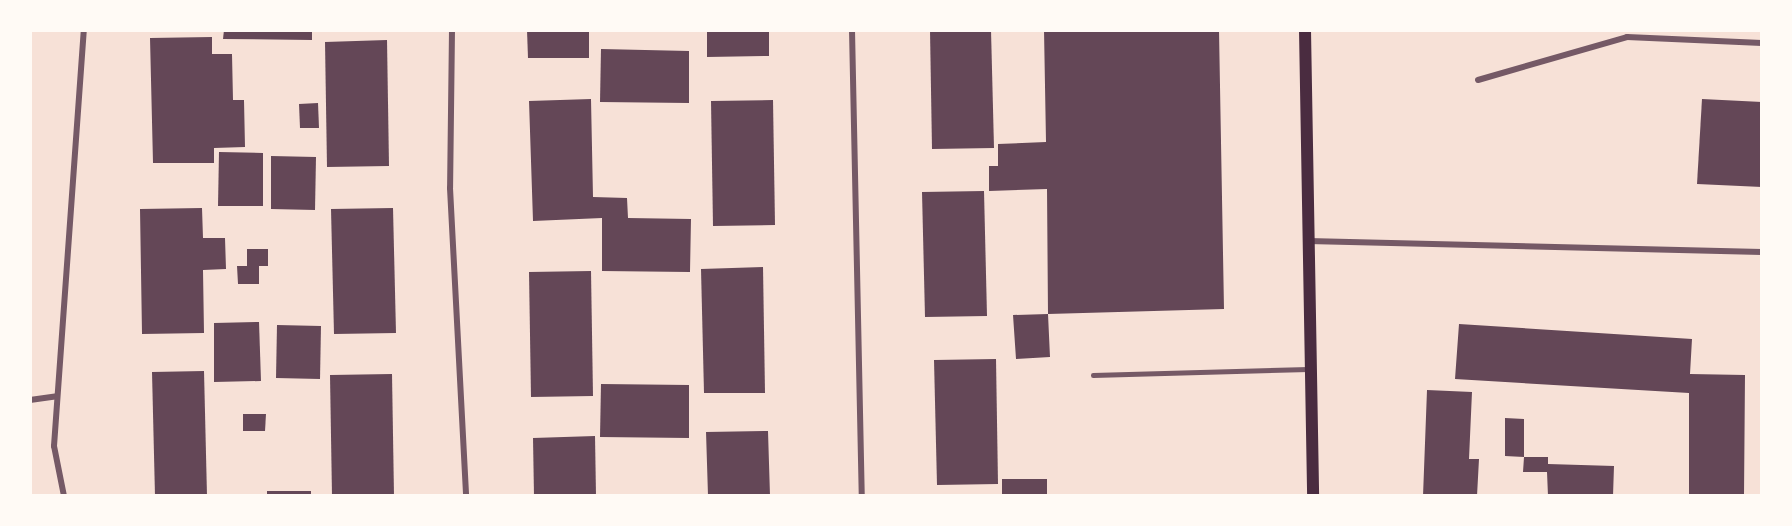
<!DOCTYPE html>
<style>
body{margin:0}
#map{position:relative;width:1792px;height:526px;overflow:hidden;background:#f7e1d7;font-family:Roboto,sans-serif}
div>[style]{position:absolute}
.building>*{inset:0;background:#644757}
.service>*{height:4.5px;margin:-2.25px;padding:0 2.25px;transform-origin:2.25px;border-radius:2.25px;background:#755966}
.minor>*{height:6px;margin:-3px;padding:0 3px;transform-origin:3px;border-radius:3px;background:#755966}
.secondary>*{height:12px;margin:-6px;padding:0 6px;transform-origin:6px;border-radius:6px;background:#4a2c40}
span{translate:-50% -50%;white-space:nowrap;text-align:center;line-height:1.15;-webkit-text-stroke:5px #fffaf5;paint-order:stroke}
.frame{position:absolute;inset:0;border:32px solid #fffaf5;pointer-events:none}
</style>
<div id="map">
<div class="building">
<div style="clip-path:polygon(224px 30px,312px 30px,312px 40px,223px 39px)"></div>
<div style="clip-path:polygon(527px 30px,589px 30px,589px 58px,528px 58px)"></div>
<div style="clip-path:polygon(707px 30px,769px 30px,769px 56px,707px 57px)"></div>
<div style="clip-path:polygon(930px 30px,991px 30px,994px 148px,932px 149px)"></div>
<div style="clip-path:polygon(1044px 30px,1219px 30px,1224px 309px,1048px 314px,1050px 357px,1016px 359px,1013px 315px,1048px 314px,1047px 189px,989px 191px,989px 166px,998px 166px,998px 144px,1046px 142px)"></div>
<div style="clip-path:polygon(212px 37px,212px 54px,232px 54px,233px 100px,244px 100px,245px 147px,214px 148px,214px 163px,153px 163px,150px 38px)"></div>
<div style="clip-path:polygon(387px 40px,389px 166px,327px 167px,325px 42px)"></div>
<div style="clip-path:polygon(601px 49px,689px 51px,689px 103px,600px 102px)"></div>
<div style="clip-path:polygon(591px 99px,593px 197px,627px 198px,628px 218px,691px 219px,690px 272px,602px 271px,602px 218px,533px 221px,529px 101px)"></div>
<div style="clip-path:polygon(1702px 99px,1762px 102px,1762px 187px,1697px 184px)"></div>
<div style="clip-path:polygon(773px 100px,775px 225px,713px 226px,711px 101px)"></div>
<div style="clip-path:polygon(318px 103px,319px 128px,300px 128px,299px 104px)"></div>
<div style="clip-path:polygon(219px 152px,263px 153px,263px 206px,218px 206px)"></div>
<div style="clip-path:polygon(271px 156px,316px 157px,315px 210px,271px 209px)"></div>
<div style="clip-path:polygon(984px 191px,987px 316px,925px 317px,922px 192px)"></div>
<div style="clip-path:polygon(202px 208px,203px 238px,225px 238px,226px 269px,203px 270px,204px 333px,142px 334px,140px 209px)"></div>
<div style="clip-path:polygon(393px 208px,396px 333px,334px 334px,331px 209px)"></div>
<div style="clip-path:polygon(247px 249px,268px 249px,268px 266px,259px 266px,259px 284px,238px 284px,237px 266px,247px 266px)"></div>
<div style="clip-path:polygon(763px 267px,765px 393px,704px 393px,701px 269px)"></div>
<div style="clip-path:polygon(591px 271px,593px 396px,531px 397px,529px 272px)"></div>
<div style="clip-path:polygon(259px 322px,261px 381px,214px 382px,214px 323px)"></div>
<div style="clip-path:polygon(1459px 324px,1692px 339px,1690px 374px,1745px 375px,1744px 496px,1689px 496px,1689px 393px,1455px 379px)"></div>
<div style="clip-path:polygon(277px 325px,321px 326px,320px 379px,276px 378px)"></div>
<div style="clip-path:polygon(996px 359px,998px 484px,937px 485px,934px 360px)"></div>
<div style="clip-path:polygon(204px 371px,207px 496px,155px 496px,152px 372px)"></div>
<div style="clip-path:polygon(392px 374px,394px 496px,332px 496px,330px 375px)"></div>
<div style="clip-path:polygon(601px 384px,689px 385px,689px 438px,600px 437px)"></div>
<div style="clip-path:polygon(1427px 390px,1472px 392px,1469px 459px,1479px 459px,1477px 496px,1423px 496px)"></div>
<div style="clip-path:polygon(243px 414px,266px 414px,265px 431px,243px 431px)"></div>
<div style="clip-path:polygon(1505px 418px,1524px 419px,1524px 457px,1548px 457px,1548px 464px,1614px 466px,1613px 496px,1548px 496px,1547px 472px,1523px 472px,1524px 457px,1505px 456px)"></div>
<div style="clip-path:polygon(768px 431px,770px 496px,708px 496px,706px 432px)"></div>
<div style="clip-path:polygon(595px 436px,596px 496px,534px 496px,533px 438px)"></div>
<div style="clip-path:polygon(1002px 479px,1047px 479px,1047px 496px,1002px 496px)"></div>
<div style="clip-path:polygon(267px 491px,311px 491px,311px 496px,267px 496px)"></div>
</div>
<div class="service">
<div style="left:1093px;top:375px;width:215px;rotate:-1.6deg"></div>
</div>
<div class="minor">
<div style="left:452px;top:30px;width:158px;rotate:90.7deg"></div>
<div style="left:450px;top:188px;width:308px;rotate:87deg"></div>
<div style="left:852px;top:30px;width:466px;rotate:88.8deg"></div>
<div style="left:1478px;top:80px;width:155px;rotate:-16.1deg"></div>
<div style="left:1627px;top:37px;width:135px;rotate:2.5deg"></div>
<div style="left:1308px;top:241px;width:454px;rotate:1.4deg"></div>
<div style="left:30px;top:400px;width:27px;rotate:-8deg"></div>
<div style="left:64px;top:496px;width:51px;rotate:-101.3deg"></div>
<div style="left:54px;top:446px;width:417px;rotate:-85.9deg"></div>
</div>
<div class="secondary">
<div style="left:1305px;top:30px;width:466px;rotate:89deg"></div>
</div>
<div class="frame"></div>
</div>
